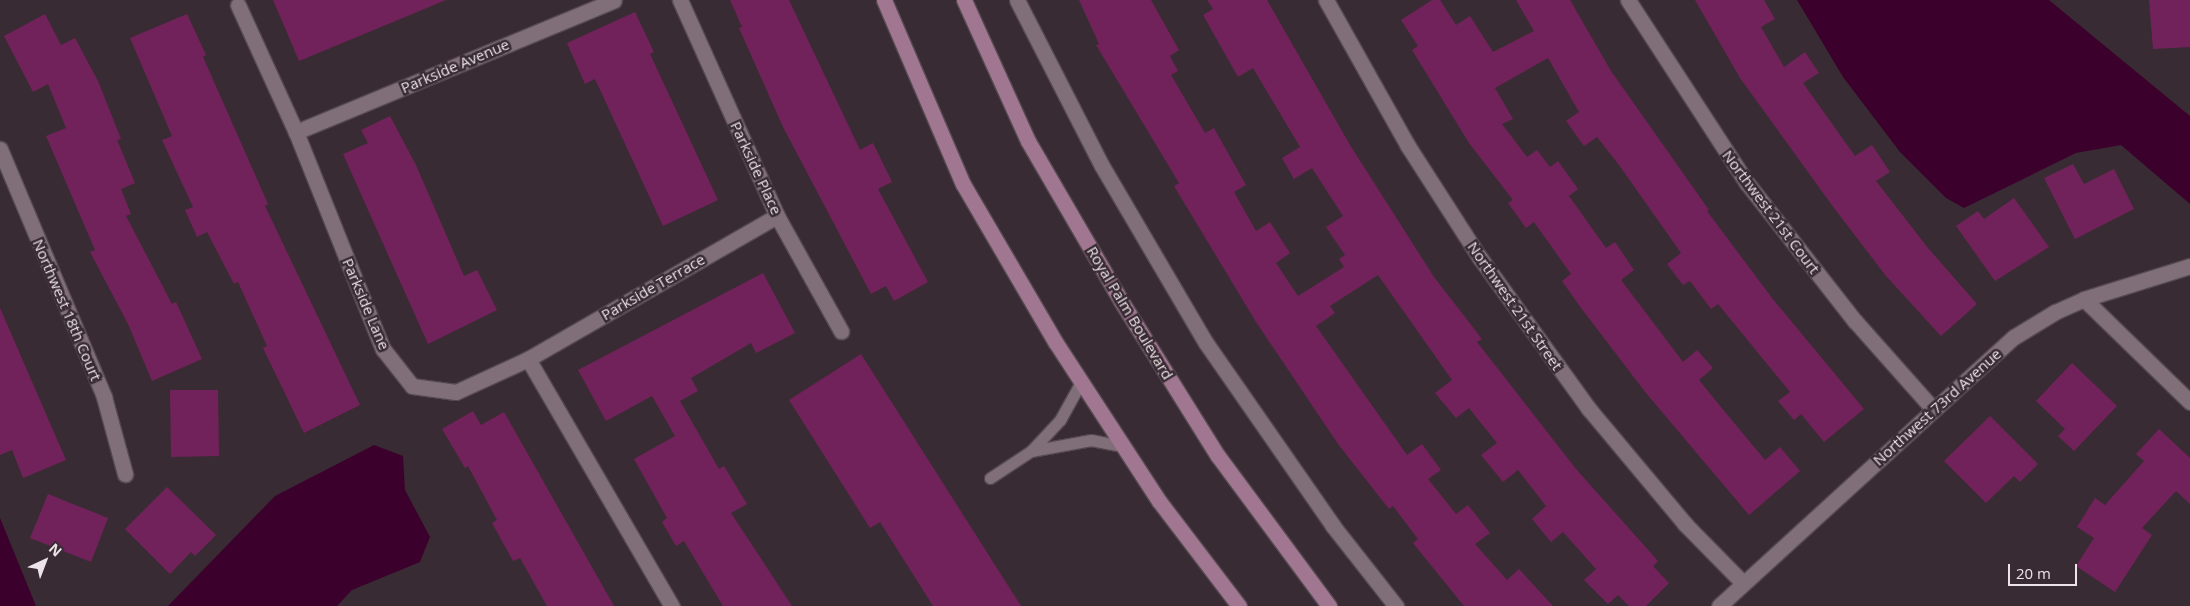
<!DOCTYPE html>
<style>
body{margin:0}
#map{position:relative;width:2190px;height:606px;overflow:hidden;background:#392b33;font-family:"Open Sans",sans-serif}
div>[style]{position:absolute}
.water>*{inset:0;background:#3c002c}
.building>*{inset:0;background:#72225a}
.roads{filter:drop-shadow(1px 0 #554951) drop-shadow(-1px 0 #554951) drop-shadow(0 1px #554951) drop-shadow(0 -1px #554951)}
.lane>*{height:11px;margin:-5.5px;padding:0 5.5px;transform-origin:5.5px;border-radius:5.5px;background:#806f79}
.street>*{height:15px;margin:-7.5px;padding:0 7.5px;transform-origin:7.5px;border-radius:7.5px;background:#806f79}
.secondary>*{height:15px;margin:-7.5px;padding:0 7.5px;transform-origin:7.5px;border-radius:7.5px;background:#a07690}
span{translate:-50% -50%;white-space:nowrap;text-align:center;line-height:1.15;-webkit-text-stroke:5px #392b33;paint-order:stroke}
.street-label{font-size:15px;color:#ede4e9}
.north{position:absolute;left:20px;top:536px;width:50px;height:50px;-webkit-text-stroke:4px #392b33;paint-order:stroke;rotate:43deg;font-size:14px;font-weight:700;line-height:20px;text-align:center;color:#ede4e9}
.north::after{content:'';display:block;margin:auto;width:18px;height:22px;background:#ede4e9;clip-path:polygon(50% 0,100% 100%,50% 72%,0 100%)}
.scale{position:absolute;left:2008px;top:564px;width:69px;height:22px;box-sizing:border-box;border:2px solid #ede4e9;border-top:0;padding-left:6px;font-size:15px;line-height:18px;white-space:nowrap;color:#ede4e9;-webkit-text-stroke:4px #392b33;paint-order:stroke}
</style>
<div id="map">
<div class="water">
<div style="clip-path:polygon(1797px 0,2049px 0,2190px 116px,2190px 204px,2121px 145px,2076px 153px,1964px 208px,1946px 198px,1900px 152px,1843px 77px)"></div>
<div style="clip-path:polygon(374px 445px,403px 456px,405px 490px,430px 537px,420px 562px,352px 590px,337px 606px,168px 606px,275px 496px)"></div>
<div style="clip-path:polygon(0 518px,36px 606px,0 606px)"></div>
</div>
<div class="building">
<div style="clip-path:polygon(273px 0,446px 0,299px 61px)"></div>
<div style="clip-path:polygon(730px 0,789px 0,860px 150px,873px 143px,892px 182px,878px 189px,928px 282px,894px 301px,886px 286px,871px 294px,783px 127px,739px 28px,742px 27px)"></div>
<div style="clip-path:polygon(1079px 0,1151px 0,1179px 50px,1170px 56px,1178px 71px,1171px 75px,1205px 133px,1214px 128px,1246px 185px,1234px 192px,1256px 231px,1270px 222px,1290px 253px,1276px 263px,1298px 296px,1344px 267px,1339px 259px,1345px 255px,1326px 227px,1343px 216px,1312px 168px,1294px 179px,1282px 158px,1300px 147px,1253px 68px,1238px 77px,1203px 15px,1213px 9px,1207px 0,1267px 0,1350px 145px,1434px 277px,1482px 339px,1477px 342px,1576px 469px,1658px 561px,1653px 566px,1669px 583px,1646px 606px,1629px 606px,1618px 595px,1608px 604px,1584px 580px,1596px 569px,1563px 532px,1551px 542px,1532px 519px,1546px 506px,1518px 470px,1503px 482px,1481px 455px,1497px 443px,1469px 408px,1456px 418px,1435px 393px,1452px 380px,1378px 275px,1330px 306px,1335px 313px,1316px 326px,1407px 455px,1422px 444px,1441px 470px,1428px 479px,1456px 514px,1468px 505px,1490px 533px,1475px 544px,1507px 580px,1519px 569px,1553px 606px,1464px 606px,1413px 543px,1418px 539px,1393px 506px,1389px 509px,1338px 444px,1256px 322px,1174px 186px,1179px 183px,1096px 45px,1099px 44px)"></div>
<div style="clip-path:polygon(1432px 0,1440px 0,1456px 25px,1470px 16px,1493px 52px,1534px 31px,1516px 0,1570px 0,1611px 71px,1709px 210px,1707px 211px,1772px 298px,1864px 409px,1824px 442px,1801px 414px,1794px 420px,1778px 401px,1790px 392px,1718px 304px,1711px 309px,1690px 281px,1683px 285px,1667px 264px,1681px 253px,1619px 165px,1597px 137px,1584px 146px,1566px 121px,1579px 112px,1548px 58px,1495px 88px,1513px 119px,1502px 124px,1527px 157px,1537px 150px,1550px 167px,1558px 161px,1578px 189px,1569px 196px,1606px 248px,1615px 242px,1634px 270px,1621px 280px,1683px 362px,1697px 350px,1713px 368px,1699px 380px,1725px 412px,1765px 460px,1780px 447px,1800px 471px,1749px 515px,1646px 393px,1581px 308px,1562px 281px,1571px 274px,1534px 222px,1526px 228px,1508px 203px,1513px 200px,1469px 143px,1412px 50px,1418px 46px,1401px 20px)"></div>
<div style="clip-path:polygon(1695px 0,1764px 0,1775px 19px,1761px 27px,1784px 67px,1805px 52px,1819px 73px,1803px 83px,1855px 156px,1872px 145px,1890px 172px,1876px 181px,1928px 248px,1977px 304px,1941px 336px,1886px 276px,1834px 208px,1740px 78px)"></div>
<div style="clip-path:polygon(2149px 0,2190px 0,2190px 47px,2153px 49px)"></div>
<div style="clip-path:polygon(635px 12px,654px 52px,650px 54px,718px 200px,663px 226px,595px 79px,585px 84px,567px 43px)"></div>
<div style="clip-path:polygon(45px 14px,61px 45px,75px 38px,98px 81px,121px 139px,117px 140px,135px 183px,121px 189px,131px 214px,126px 216px,172px 304px,176px 302px,202px 359px,152px 381px,128px 324px,90px 252px,95px 250px,46px 136px,66px 128px,48px 84px,33px 92px,4px 36px)"></div>
<div style="clip-path:polygon(187px 14px,206px 55px,203px 57px,268px 204px,265px 206px,360px 405px,304px 433px,263px 348px,267px 346px,238px 282px,234px 284px,207px 232px,197px 237px,185px 210px,193px 207px,162px 140px,172px 136px,130px 38px)"></div>
<div style="clip-path:polygon(390px 116px,416px 165px,464px 276px,477px 270px,497px 310px,428px 344px,343px 154px,368px 143px,361px 130px)"></div>
<div style="clip-path:polygon(2073px 164px,2084px 184px,2114px 169px,2134px 209px,2075px 239px,2044px 178px)"></div>
<div style="clip-path:polygon(2014px 198px,2049px 247px,1995px 281px,1956px 226px,1978px 211px,1984px 219px)"></div>
<div style="clip-path:polygon(763px 273px,795px 333px,756px 353px,751px 343px,691px 378px,698px 391px,680px 401px,719px 469px,724px 466px,747px 504px,731px 513px,792px 606px,723px 606px,684px 541px,676px 546px,662px 522px,667px 518px,634px 459px,675px 436px,652px 396px,606px 421px,578px 370px)"></div>
<div style="clip-path:polygon(0 308px,66px 460px,23px 478px,12px 450px,0 455px)"></div>
<div style="clip-path:polygon(861px 354px,1021px 606px,933px 606px,880px 522px,870px 528px,789px 400px)"></div>
<div style="clip-path:polygon(2072px 363px,2117px 406px,2074px 451px,2058px 436px,2065px 429px,2036px 401px)"></div>
<div style="clip-path:polygon(170px 390px,218px 390px,219px 456px,171px 457px)"></div>
<div style="clip-path:polygon(473px 411px,481px 425px,504px 412px,614px 606px,547px 606px,520px 558px,513px 561px,492px 523px,497px 520px,468px 466px,465px 468px,442px 429px)"></div>
<div style="clip-path:polygon(1990px 416px,2038px 464px,2020px 482px,2014px 476px,1986px 503px,1944px 461px)"></div>
<div style="clip-path:polygon(2159px 429px,2190px 458px,2190px 504px,2176px 491px,2142px 528px,2152px 535px,2115px 592px,2076px 566px,2094px 538px,2077px 527px,2095px 498px,2105px 505px,2144px 461px,2136px 454px)"></div>
<div style="clip-path:polygon(167px 487px,216px 535px,195px 556px,191px 552px,170px 574px,125px 529px)"></div>
<div style="clip-path:polygon(48px 494px,108px 518px,91px 562px,30px 538px)"></div>
</div>
<div class="roads">
<div class="lane">
<div style="left:1031px;top:451px;width:61px;rotate:-10.4deg"></div>
<div style="left:1091px;top:440px;width:32px;rotate:11deg"></div>
<div style="left:990px;top:478px;width:49px;rotate:-33.4deg"></div>
<div style="left:1031px;top:451px;width:42px;rotate:-46.9deg"></div>
<div style="left:1060px;top:420px;width:43px;rotate:-61.1deg"></div>
</div>
<div class="street">
<div style="left:680px;top:0;width:237px;rotate:65.8deg"></div>
<div style="left:777px;top:216px;width:132px;rotate:60.9deg"></div>
<div style="left:1017px;top:0;width:186px;rotate:62.9deg"></div>
<div style="left:1102px;top:166px;width:205px;rotate:59.6deg"></div>
<div style="left:1206px;top:343px;width:223px;rotate:55.2deg"></div>
<div style="left:1333px;top:526px;width:102px;rotate:51.8deg"></div>
<div style="left:1326px;top:0;width:167px;rotate:60.7deg"></div>
<div style="left:1408px;top:146px;width:133px;rotate:57.3deg"></div>
<div style="left:1480px;top:258px;width:186px;rotate:54.2deg"></div>
<div style="left:1589px;top:409px;width:150px;rotate:50.1deg"></div>
<div style="left:1685px;top:524px;width:83px;rotate:45.5deg"></div>
<div style="left:1628px;top:0;width:218px;rotate:57deg"></div>
<div style="left:1747px;top:183px;width:175px;rotate:52deg"></div>
<div style="left:1855px;top:321px;width:118px;rotate:48.4deg"></div>
<div style="left:238px;top:5px;width:140px;rotate:65.5deg"></div>
<div style="left:296px;top:132px;width:234px;rotate:68.2deg"></div>
<div style="left:383px;top:349px;width:47px;rotate:51.9deg"></div>
<div style="left:412px;top:386px;width:44px;rotate:7.8deg"></div>
<div style="left:456px;top:392px;width:79px;rotate:-24.6deg"></div>
<div style="left:528px;top:359px;width:286px;rotate:59.8deg"></div>
<div style="left:296px;top:132px;width:344px;rotate:-22.5deg"></div>
<div style="left:0;top:149px;width:269px;rotate:67.2deg"></div>
<div style="left:104px;top:397px;width:80px;rotate:74.7deg"></div>
<div style="left:2084px;top:299px;width:148px;rotate:44.2deg"></div>
<div style="left:528px;top:359px;width:287px;rotate:-29.9deg"></div>
<div style="left:1719px;top:606px;width:399px;rotate:-42.4deg"></div>
<div style="left:2014px;top:337px;width:48px;rotate:-31.4deg"></div>
<div style="left:2055px;top:312px;width:32px;rotate:-24deg"></div>
<div style="left:2084px;top:299px;width:111px;rotate:-17.3deg"></div>
</div>
<div class="secondary">
<div style="left:884px;top:0;width:200px;rotate:66.8deg"></div>
<div style="left:963px;top:184px;width:184px;rotate:59.7deg"></div>
<div style="left:1056px;top:343px;width:189px;rotate:56.9deg"></div>
<div style="left:1159px;top:501px;width:132px;rotate:52.7deg"></div>
<div style="left:964px;top:0;width:155px;rotate:65.6deg"></div>
<div style="left:1028px;top:141px;width:185px;rotate:59.8deg"></div>
<div style="left:1121px;top:301px;width:183px;rotate:58deg"></div>
<div style="left:1218px;top:456px;width:187px;rotate:53.5deg"></div>
</div>
</div>
<div class="street-label">
<span style="left:455px;top:66px;rotate:-23deg">Parkside Avenue</span>
<span style="left:756px;top:168px;rotate:65deg">Parkside Place</span>
<span style="left:1771px;top:212px;rotate:53deg">Northwest 21st Court</span>
<span style="left:653px;top:287px;rotate:-30deg">Parkside Terrace</span>
<span style="left:366px;top:304px;rotate:67deg">Parkside Lane</span>
<span style="left:1515px;top:306px;rotate:55deg">Northwest 21st Street</span>
<span style="left:67px;top:310px;rotate:67deg">Northwest 18th Court</span>
<span style="left:1130px;top:313px;rotate:59deg">Royal Palm Boulevard</span>
<span style="left:1937px;top:407px;rotate:-42deg">Northwest 73rd Avenue</span>
</div>
<div class="north">N</div>
<div class="scale">20 m</div>
</div>
